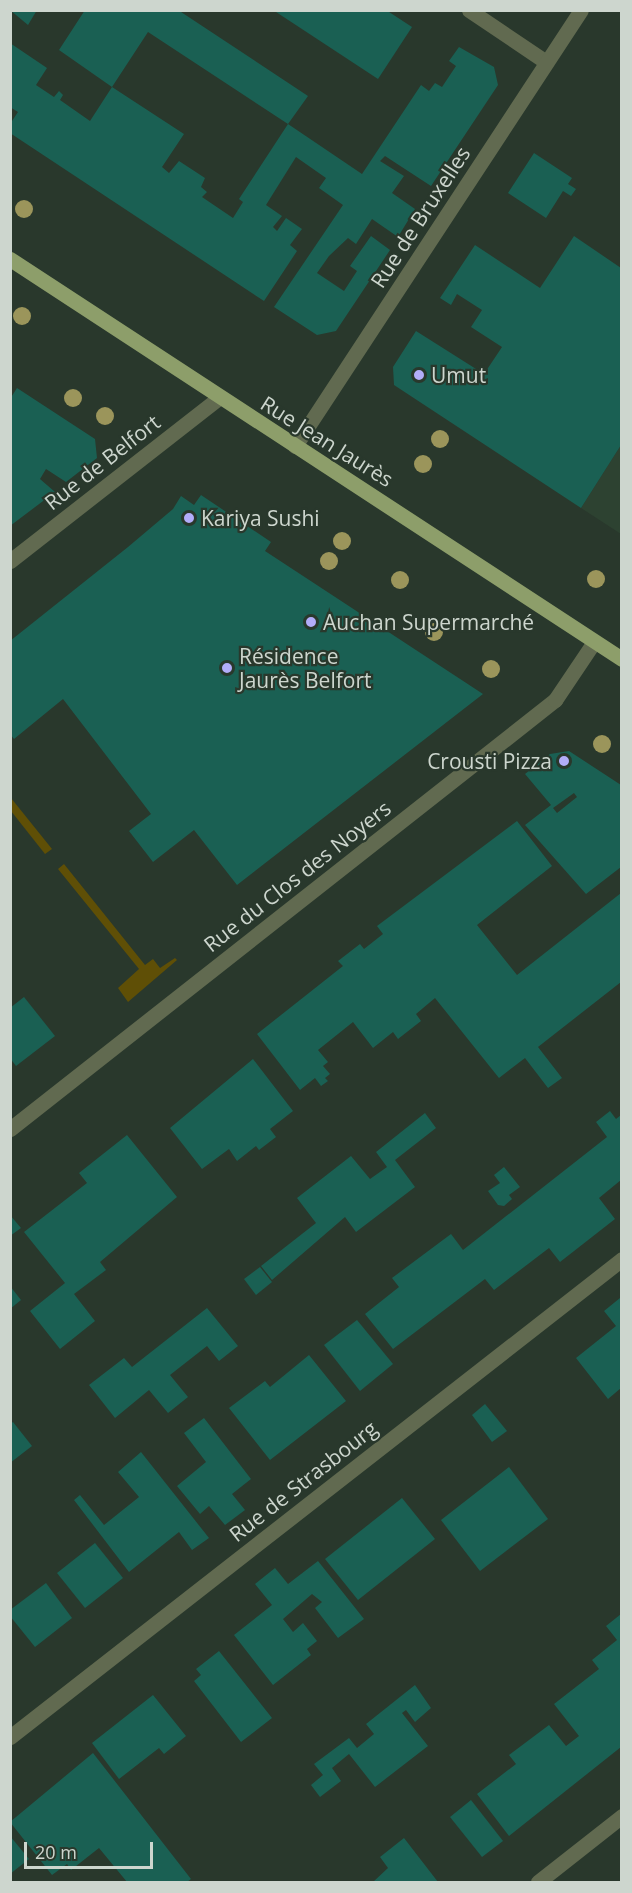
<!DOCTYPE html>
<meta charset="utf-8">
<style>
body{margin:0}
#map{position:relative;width:632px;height:1893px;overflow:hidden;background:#29382c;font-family:"Open Sans",sans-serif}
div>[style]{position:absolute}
.built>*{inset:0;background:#2d4231}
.green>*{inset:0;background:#5f4f06}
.building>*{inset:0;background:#1a6053}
.street>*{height:15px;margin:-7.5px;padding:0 7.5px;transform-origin:7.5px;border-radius:7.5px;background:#616a50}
.primary>*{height:15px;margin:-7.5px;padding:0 7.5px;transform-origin:7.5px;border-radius:7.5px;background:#8d9e6a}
.trees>*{width:18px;height:18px;margin:-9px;border-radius:50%;background:#9b955b}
.dots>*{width:16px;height:16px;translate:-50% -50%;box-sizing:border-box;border:3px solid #29382c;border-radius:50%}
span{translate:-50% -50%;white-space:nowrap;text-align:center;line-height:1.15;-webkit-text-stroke:4.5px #29382c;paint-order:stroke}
.street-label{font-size:21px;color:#cdd6ce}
.poi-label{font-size:21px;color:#cdd6ce}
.left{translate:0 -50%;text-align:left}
.right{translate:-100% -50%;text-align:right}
.frame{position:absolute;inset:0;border:12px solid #cdd6ce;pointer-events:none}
.scale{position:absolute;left:24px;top:1842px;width:129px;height:27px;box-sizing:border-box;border:3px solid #cdd6ce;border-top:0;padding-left:8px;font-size:18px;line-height:21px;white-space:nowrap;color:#cdd6ce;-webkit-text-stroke:4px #29382c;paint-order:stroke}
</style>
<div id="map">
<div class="built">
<div style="clip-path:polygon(621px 445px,621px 534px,581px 508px)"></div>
</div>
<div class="green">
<div style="clip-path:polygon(11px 798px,52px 849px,45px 854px,11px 811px)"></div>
<div style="clip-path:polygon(64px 864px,145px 965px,153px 959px,160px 968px,175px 958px,177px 960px,128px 1002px,118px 988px,139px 969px,58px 869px)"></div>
</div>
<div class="building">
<div style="clip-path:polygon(10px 10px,37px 10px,28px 25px)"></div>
<div style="clip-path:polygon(85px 10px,178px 10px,308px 96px,288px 124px,148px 32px,112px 87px,59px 50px)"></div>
<div style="clip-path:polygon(273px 10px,386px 10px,412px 27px,378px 79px)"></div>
<div style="clip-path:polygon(10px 43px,47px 68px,36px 85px,54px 97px,59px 91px,63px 95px,60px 100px,90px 121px,112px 87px,184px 134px,162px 167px,169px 173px,179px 161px,205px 178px,201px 187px,207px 192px,202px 197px,233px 218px,243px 202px,239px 199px,288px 124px,362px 174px,421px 85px,429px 91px,435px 83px,442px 87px,456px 66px,449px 61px,459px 47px,494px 67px,498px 85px,431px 186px,385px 156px,380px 161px,404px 176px,392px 193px,415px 209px,398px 237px,372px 219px,356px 244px,348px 238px,329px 256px,317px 273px,344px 291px,357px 271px,350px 266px,371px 236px,390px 250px,336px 331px,317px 335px,274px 307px,343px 205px,319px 188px,326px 178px,296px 157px,266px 205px,282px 216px,273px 227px,277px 231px,286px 218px,302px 229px,290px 245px,297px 251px,264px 301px,10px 133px,10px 124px,18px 112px,10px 107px)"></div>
<div style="clip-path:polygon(534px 153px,572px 178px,568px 184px,576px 189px,571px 196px,563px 191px,546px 218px,508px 193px)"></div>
<div style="clip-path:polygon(574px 236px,621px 268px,621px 445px,581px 508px,394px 385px,393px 367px,416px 331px,484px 374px,502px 347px,471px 327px,482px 310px,457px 294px,451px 305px,440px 298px,475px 245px,540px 288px)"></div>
<div style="clip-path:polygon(17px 388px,95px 439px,97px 458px,66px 482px,46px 469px,40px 479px,55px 492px,10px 526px,10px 399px)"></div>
<div style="clip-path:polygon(201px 495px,271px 542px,265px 551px,483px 694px,237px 885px,194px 830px,153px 862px,129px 831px,151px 814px,63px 699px,14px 739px,10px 734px,10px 641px,128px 547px,173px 509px,181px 496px,194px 505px)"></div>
<div style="clip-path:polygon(evenodd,569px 751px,621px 785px,621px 867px,586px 894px,525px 825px,551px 805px,525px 774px,550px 754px,569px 751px,574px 793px,577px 797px,557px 813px,553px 808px,574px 793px)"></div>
<div style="clip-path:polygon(517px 821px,552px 866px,477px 925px,517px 975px,621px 893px,621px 982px,538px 1047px,562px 1078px,548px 1088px,525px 1058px,499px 1078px,435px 998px,416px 1014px,421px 1021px,398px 1039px,393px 1032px,373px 1048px,353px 1022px,318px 1050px,328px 1062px,323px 1066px,330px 1074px,325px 1078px,328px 1081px,321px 1086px,315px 1078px,300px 1090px,257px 1034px,343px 966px,338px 961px,360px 944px,364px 949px,383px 934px,377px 926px)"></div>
<div style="clip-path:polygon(24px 997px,55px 1036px,16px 1066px,10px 1058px,10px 1008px)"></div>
<div style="clip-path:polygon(253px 1059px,293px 1111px,270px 1129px,276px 1137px,259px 1150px,256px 1146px,237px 1161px,229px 1149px,202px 1169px,170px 1128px)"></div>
<div style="clip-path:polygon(610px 1111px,616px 1119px,621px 1115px,621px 1180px,599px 1198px,615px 1219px,560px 1262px,549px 1248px,494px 1290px,485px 1279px,393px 1349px,365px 1314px,399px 1287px,392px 1278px,451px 1234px,463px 1250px,607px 1137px,596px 1122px)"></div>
<div style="clip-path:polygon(425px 1113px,436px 1128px,395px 1160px,415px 1187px,356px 1232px,345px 1217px,272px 1280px,261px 1266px,316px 1223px,297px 1198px,351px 1156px,370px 1179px,387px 1167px,376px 1152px)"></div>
<div style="clip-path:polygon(127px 1135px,177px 1197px,100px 1262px,106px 1270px,74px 1294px,95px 1321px,60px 1349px,30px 1311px,65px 1283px,24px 1232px,87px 1183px,79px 1173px)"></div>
<div style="clip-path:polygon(504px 1167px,520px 1187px,509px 1195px,512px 1199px,504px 1206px,498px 1205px,488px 1191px,500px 1183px,494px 1175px)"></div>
<div style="clip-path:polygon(10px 1215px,21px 1228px,10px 1236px)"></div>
<div style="clip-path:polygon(260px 1267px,272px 1282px,256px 1295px,244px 1279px)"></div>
<div style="clip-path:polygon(10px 1286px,21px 1300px,10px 1309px)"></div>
<div style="clip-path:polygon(620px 1298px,621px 1388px,608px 1399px,576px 1358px,616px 1326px,604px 1311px)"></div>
<div style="clip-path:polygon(207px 1308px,238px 1346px,219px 1361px,207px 1346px,170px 1375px,188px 1397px,168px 1413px,149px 1390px,115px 1418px,89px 1385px,124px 1358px,132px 1367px)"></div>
<div style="clip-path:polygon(357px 1320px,393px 1364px,360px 1391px,324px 1345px)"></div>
<div style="clip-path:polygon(309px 1355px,346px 1401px,270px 1460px,229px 1408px,265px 1381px,270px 1387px)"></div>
<div style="clip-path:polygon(485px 1404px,507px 1431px,492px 1442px,472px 1415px)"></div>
<div style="clip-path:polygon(204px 1418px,251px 1479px,232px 1494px,245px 1510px,225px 1525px,209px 1506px,200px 1514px,177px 1486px,206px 1462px,184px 1433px)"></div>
<div style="clip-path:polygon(13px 1422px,32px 1446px,10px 1463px,10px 1424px)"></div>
<div style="clip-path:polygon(141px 1452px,209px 1538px,192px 1550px,179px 1532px,129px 1572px,74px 1500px,80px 1495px,104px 1525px,139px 1497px,118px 1472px)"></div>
<div style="clip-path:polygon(509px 1467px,548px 1519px,480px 1571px,441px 1520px)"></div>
<div style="clip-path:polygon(402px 1498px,435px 1539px,358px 1600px,325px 1559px)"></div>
<div style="clip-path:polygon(95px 1543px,123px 1578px,85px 1608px,57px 1573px)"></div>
<div style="clip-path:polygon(318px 1561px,364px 1619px,338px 1638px,315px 1608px,322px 1602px,312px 1594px,283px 1619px,293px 1632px,303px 1623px,317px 1641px,307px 1649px,311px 1655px,273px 1685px,234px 1635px,272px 1605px,255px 1584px,275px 1568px,288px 1584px)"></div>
<div style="clip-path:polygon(46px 1583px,72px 1618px,35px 1647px,10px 1616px,10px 1610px)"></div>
<div style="clip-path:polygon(621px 1614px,621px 1747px,509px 1836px,477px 1794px,516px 1764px,509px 1755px,549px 1725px,566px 1746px,579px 1736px,554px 1704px,599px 1669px,592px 1660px,617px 1640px,606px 1626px)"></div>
<div style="clip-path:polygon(219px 1651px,272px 1718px,241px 1742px,194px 1681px,201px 1675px,196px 1669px)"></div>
<div style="clip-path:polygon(415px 1685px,431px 1708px,415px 1722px,406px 1710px,402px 1713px,428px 1746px,375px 1787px,349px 1754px,332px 1768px,341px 1781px,320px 1797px,311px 1785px,323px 1775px,314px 1764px,349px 1738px,357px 1748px,374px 1734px,366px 1724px)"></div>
<div style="clip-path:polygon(153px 1695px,186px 1736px,164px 1754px,159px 1748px,119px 1779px,92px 1743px)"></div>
<div style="clip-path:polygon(93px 1753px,191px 1879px,187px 1882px,127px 1882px,99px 1848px,71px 1870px,67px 1864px,52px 1875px,10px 1822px)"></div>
<div style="clip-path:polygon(471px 1800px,503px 1841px,482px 1857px,450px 1817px)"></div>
<div style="clip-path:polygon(10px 1836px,29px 1859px,10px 1874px)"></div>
<div style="clip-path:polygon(404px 1838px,438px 1882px,373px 1882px,388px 1868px,380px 1857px)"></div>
</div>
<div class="street">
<div style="left:469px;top:10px;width:93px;rotate:34deg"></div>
<div style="left:295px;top:446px;width:521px;rotate:-56.74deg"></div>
<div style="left:10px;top:561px;width:265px;rotate:-38deg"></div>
<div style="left:10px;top:1129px;width:694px;rotate:-38.21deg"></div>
<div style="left:555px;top:700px;width:70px;rotate:-56.1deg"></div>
<div style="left:10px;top:1737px;width:777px;rotate:-37.99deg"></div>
<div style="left:538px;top:1882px;width:107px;rotate:-38.2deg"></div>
</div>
<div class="primary">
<div style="left:10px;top:259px;width:731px;rotate:33.17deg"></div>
</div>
<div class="trees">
<div style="left:24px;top:209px"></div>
<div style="left:22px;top:316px"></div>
<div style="left:73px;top:398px"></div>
<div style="left:105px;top:416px"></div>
<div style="left:440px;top:439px"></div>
<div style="left:423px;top:464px"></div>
<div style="left:342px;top:541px"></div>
<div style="left:329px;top:561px"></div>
<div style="left:596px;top:579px"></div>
<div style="left:400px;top:580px"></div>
<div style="left:434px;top:632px"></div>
<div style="left:491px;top:669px"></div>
<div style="left:602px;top:744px"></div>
</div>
<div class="dots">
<div style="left:419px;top:375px;background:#b2adf9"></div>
<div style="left:189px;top:518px;background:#b2adf9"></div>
<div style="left:311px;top:622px;background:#b2adf9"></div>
<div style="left:227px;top:668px;background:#b2adf9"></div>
<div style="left:564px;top:761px;background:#b2adf9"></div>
</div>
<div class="street-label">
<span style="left:420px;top:217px;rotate:-57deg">Rue de Bruxelles</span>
<span style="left:327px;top:441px;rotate:32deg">Rue Jean Jaurès</span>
<span style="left:102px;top:462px;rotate:-38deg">Rue de Belfort</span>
<span style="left:297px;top:876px;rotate:-38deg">Rue du Clos des Noyers</span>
<span style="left:303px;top:1481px;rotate:-38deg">Rue de Strasbourg</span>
</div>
<div class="poi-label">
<span class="left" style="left:431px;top:375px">Umut</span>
<span class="left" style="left:201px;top:518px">Kariya Sushi</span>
<span class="left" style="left:323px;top:622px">Auchan Supermarché</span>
<span class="left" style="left:239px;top:668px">Résidence<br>Jaurès Belfort</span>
<span class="right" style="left:552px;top:761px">Crousti Pizza</span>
</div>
<div class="frame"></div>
<div class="scale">20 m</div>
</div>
